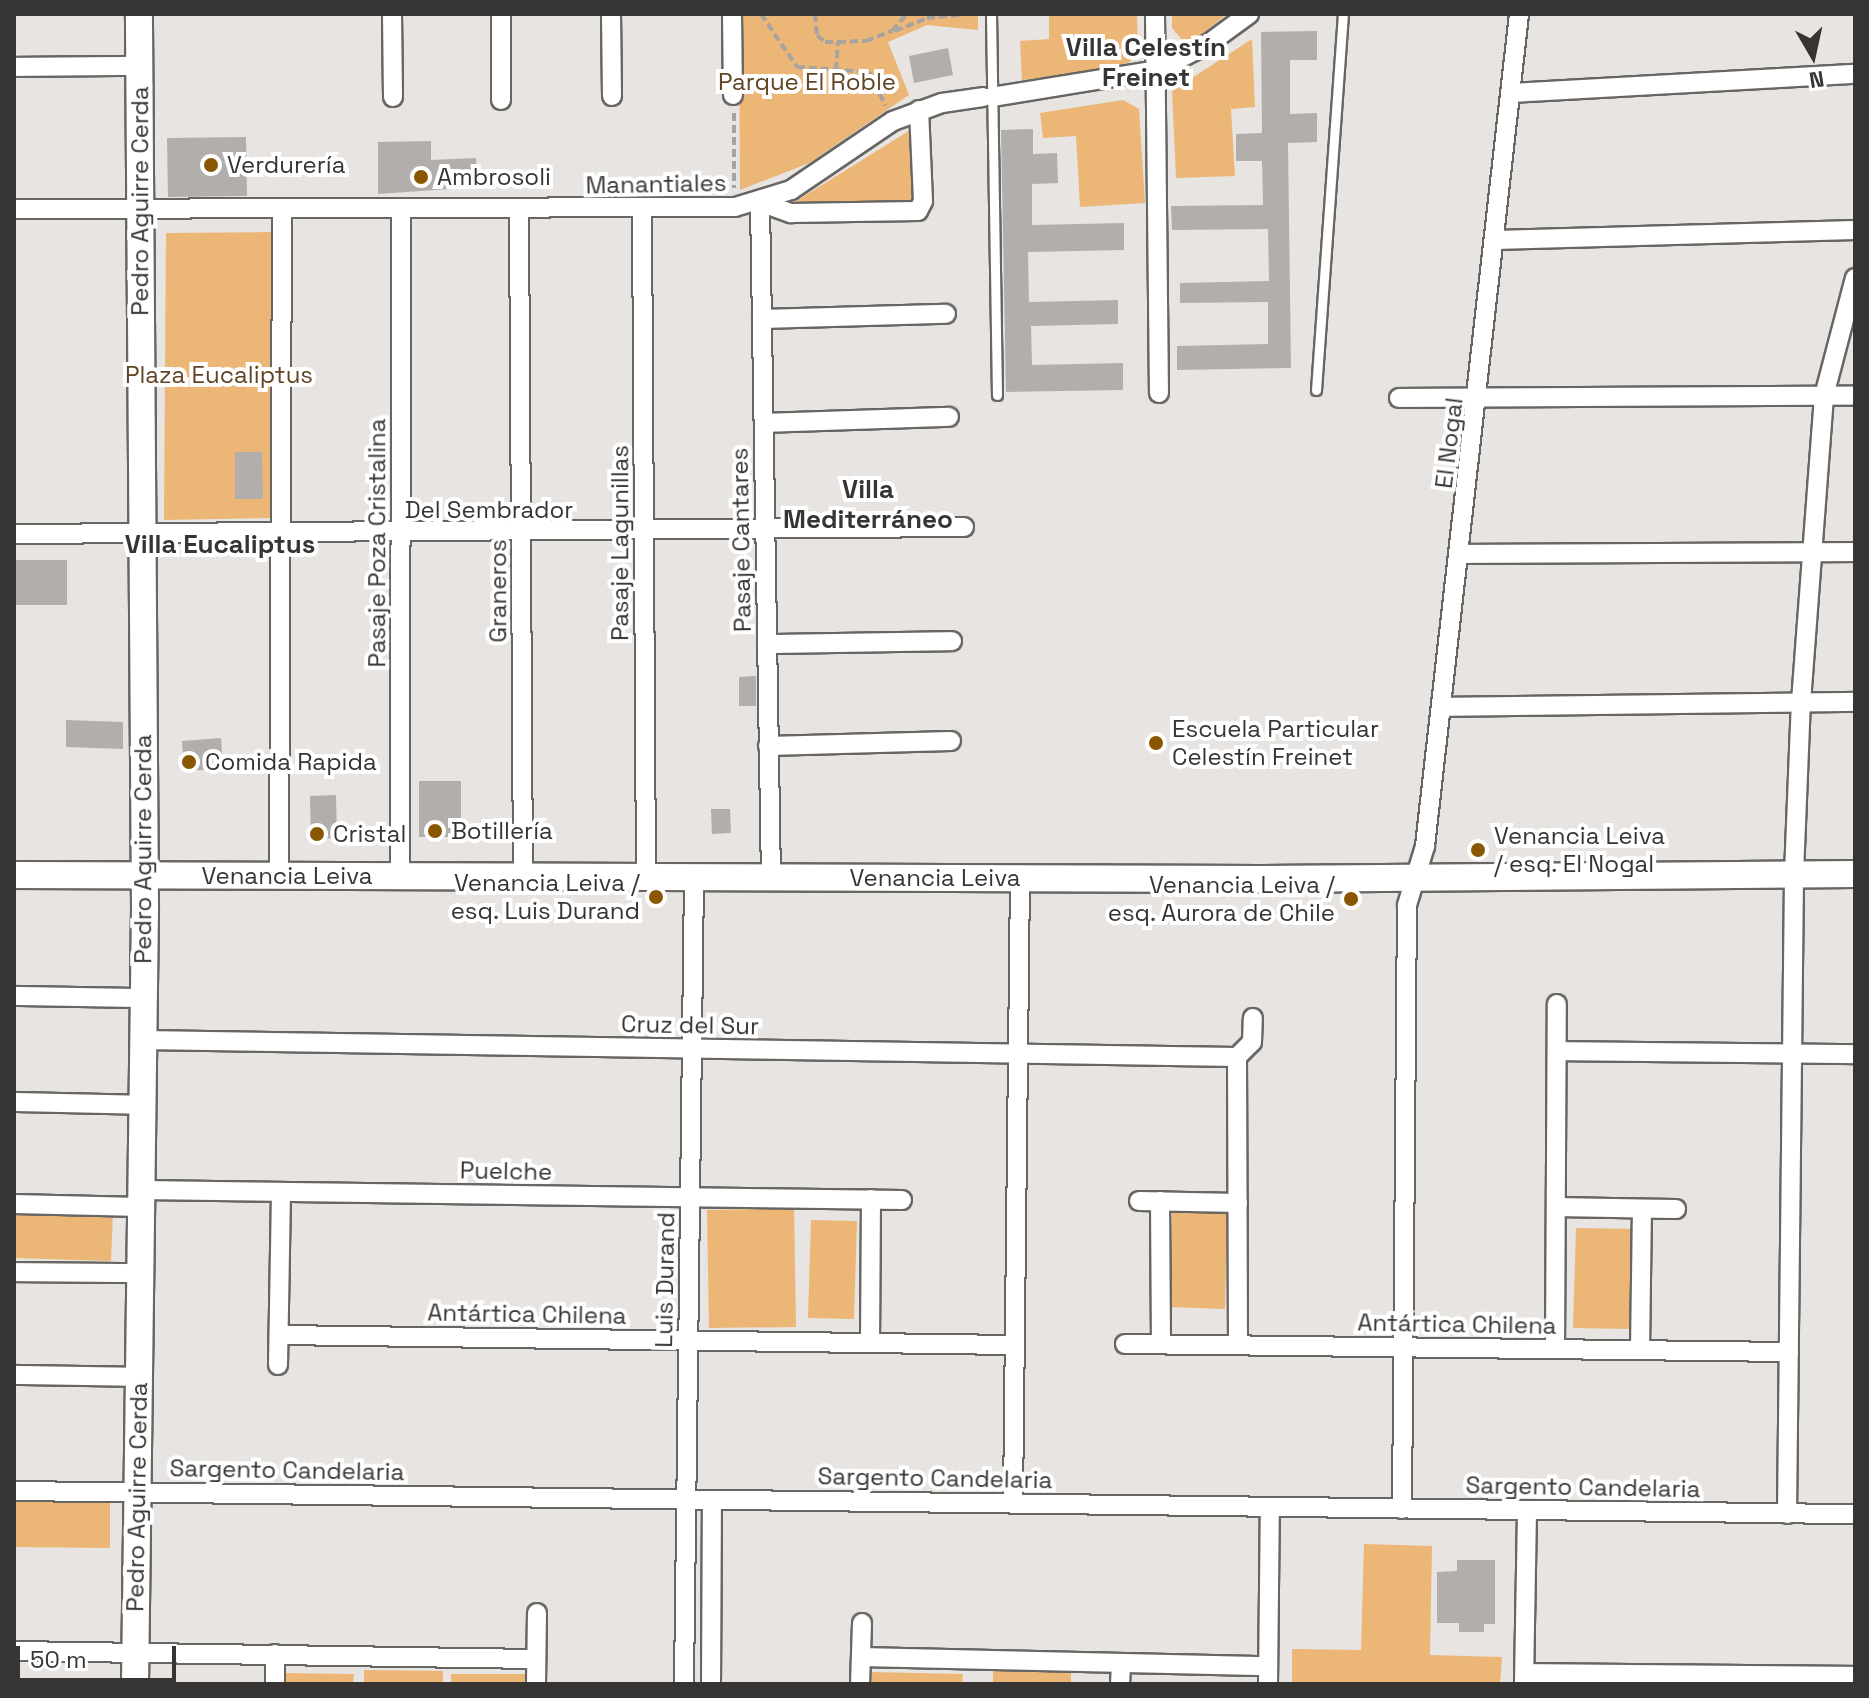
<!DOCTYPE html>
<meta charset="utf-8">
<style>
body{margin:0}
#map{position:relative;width:1869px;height:1698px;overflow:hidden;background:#e7e4e1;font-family:"Space Grotesk",sans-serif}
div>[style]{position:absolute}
.green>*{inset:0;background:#ecb677}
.building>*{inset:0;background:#b1aeac}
.path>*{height:4px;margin-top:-2px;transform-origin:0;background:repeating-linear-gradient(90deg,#a6a3a1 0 8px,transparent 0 12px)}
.roads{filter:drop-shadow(2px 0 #686663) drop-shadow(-2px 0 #686663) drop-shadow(0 2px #686663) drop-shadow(0 -2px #686663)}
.lane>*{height:9px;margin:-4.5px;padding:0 4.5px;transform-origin:4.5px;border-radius:4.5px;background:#fff}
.street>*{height:18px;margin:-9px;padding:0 9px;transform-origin:9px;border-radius:9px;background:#fff}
.secondary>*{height:26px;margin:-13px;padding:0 13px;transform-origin:13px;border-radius:13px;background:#fff}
.dots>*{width:22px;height:22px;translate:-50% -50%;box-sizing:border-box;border:4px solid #fff;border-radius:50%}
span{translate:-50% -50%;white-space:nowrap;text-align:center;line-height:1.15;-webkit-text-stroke:8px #fff;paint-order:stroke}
.park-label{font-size:24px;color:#604423}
.poi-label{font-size:24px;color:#373534}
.left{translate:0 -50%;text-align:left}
.right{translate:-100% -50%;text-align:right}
.street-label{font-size:24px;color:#373534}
.neighbourhood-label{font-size:26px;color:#373534;font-weight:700}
.frame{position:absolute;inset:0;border:16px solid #373534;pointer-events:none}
.north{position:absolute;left:1773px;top:16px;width:80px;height:80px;-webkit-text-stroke:6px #fff;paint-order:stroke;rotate:171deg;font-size:22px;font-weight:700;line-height:32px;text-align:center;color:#373534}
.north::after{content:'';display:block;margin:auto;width:28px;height:36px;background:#373534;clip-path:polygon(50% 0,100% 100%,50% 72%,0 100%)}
.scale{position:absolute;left:16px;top:1646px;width:160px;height:36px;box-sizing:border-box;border:4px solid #373534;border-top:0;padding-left:10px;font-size:24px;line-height:28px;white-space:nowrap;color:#373534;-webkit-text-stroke:6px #fff;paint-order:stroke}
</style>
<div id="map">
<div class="green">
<div style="clip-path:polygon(739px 14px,978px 14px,978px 30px,927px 25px,888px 42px,909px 95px,809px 163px,740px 190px)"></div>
<div style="clip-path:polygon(1049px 14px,1137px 14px,1138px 52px,1130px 62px,1104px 70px,1022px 80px,1020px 41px,1049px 39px)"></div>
<div style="clip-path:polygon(1172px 14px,1227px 14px,1187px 46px,1172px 28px)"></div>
<div style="clip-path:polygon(1252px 39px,1255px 107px,1231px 109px,1235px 176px,1176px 178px,1172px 91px)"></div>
<div style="clip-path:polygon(1123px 100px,1139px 109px,1145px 203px,1080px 207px,1076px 136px,1043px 138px,1040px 113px)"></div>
<div style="clip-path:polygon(915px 127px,918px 205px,790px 205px)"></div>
<div style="clip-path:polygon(274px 232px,271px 518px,164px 520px,166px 233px)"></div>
<div style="clip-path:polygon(794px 1208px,796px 1327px,709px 1328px,707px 1210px)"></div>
<div style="clip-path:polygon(14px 1209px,113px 1212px,111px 1261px,14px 1258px)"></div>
<div style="clip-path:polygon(1172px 1211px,1227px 1212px,1225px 1309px,1170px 1307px)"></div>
<div style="clip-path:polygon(811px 1220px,857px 1221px,854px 1319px,808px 1318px)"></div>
<div style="clip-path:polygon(1576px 1228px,1635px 1229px,1632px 1329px,1573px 1328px)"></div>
<div style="clip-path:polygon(14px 1498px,110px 1499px,110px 1548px,14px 1547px)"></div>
<div style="clip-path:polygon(1364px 1544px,1432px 1546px,1430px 1655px,1502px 1657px,1500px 1684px,1292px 1684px,1292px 1649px,1361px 1650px)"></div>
<div style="clip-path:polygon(1071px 1669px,1071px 1684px,993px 1684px,993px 1670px)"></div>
<div style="clip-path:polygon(364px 1670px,443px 1671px,443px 1684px,364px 1684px)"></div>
<div style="clip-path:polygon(869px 1672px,963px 1674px,962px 1684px,868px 1684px)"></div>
<div style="clip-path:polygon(278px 1673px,354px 1674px,353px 1684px,278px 1684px)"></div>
<div style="clip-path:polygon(451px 1674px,527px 1674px,527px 1684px,451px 1684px)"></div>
</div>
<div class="building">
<div style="clip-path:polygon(1317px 31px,1317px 60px,1290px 60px,1290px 114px,1317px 113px,1317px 142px,1288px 143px,1291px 368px,1177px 370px,1177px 346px,1268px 344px,1268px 302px,1180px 303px,1180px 283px,1269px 281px,1268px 229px,1172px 230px,1171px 206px,1263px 205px,1262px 161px,1236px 161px,1236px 134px,1262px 133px,1261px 32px)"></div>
<div style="clip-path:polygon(948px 48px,953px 75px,914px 83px,909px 56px)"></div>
<div style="clip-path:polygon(1033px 129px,1033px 154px,1057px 153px,1058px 183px,1032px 184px,1032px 225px,1124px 223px,1124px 250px,1028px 252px,1029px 302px,1118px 300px,1118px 324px,1031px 326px,1032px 365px,1123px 363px,1123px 390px,1006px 392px,1001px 130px)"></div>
<div style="clip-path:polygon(246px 137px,247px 196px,168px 197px,167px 138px)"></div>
<div style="clip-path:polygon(431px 141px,431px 160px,476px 158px,478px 187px,378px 194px,378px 142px)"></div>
<div style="clip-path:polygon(235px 452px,262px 452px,263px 499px,235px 499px)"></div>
<div style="clip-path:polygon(14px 560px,67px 560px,67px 605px,14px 605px)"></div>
<div style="clip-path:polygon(756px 676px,756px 706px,739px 706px,739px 677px)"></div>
<div style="clip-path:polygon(66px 720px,123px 722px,123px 749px,66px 747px)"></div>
<div style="clip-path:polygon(221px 738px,223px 769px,184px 771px,182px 741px)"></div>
<div style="clip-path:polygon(419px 781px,461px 781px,461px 837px,419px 837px)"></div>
<div style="clip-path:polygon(336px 795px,337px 838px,311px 839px,310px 796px)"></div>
<div style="clip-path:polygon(711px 809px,730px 809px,731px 833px,712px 834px)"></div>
<div style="clip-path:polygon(1457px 1560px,1495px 1560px,1495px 1624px,1484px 1624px,1484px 1632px,1459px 1632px,1459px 1623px,1437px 1623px,1437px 1572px,1457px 1571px)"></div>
</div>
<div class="path">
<div style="left:761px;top:14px;width:64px;rotate:55.8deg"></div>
<div style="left:797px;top:67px;width:72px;rotate:4deg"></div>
<div style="left:869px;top:72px;width:37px;rotate:64deg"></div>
<div style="left:815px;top:14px;width:21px;rotate:85deg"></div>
<div style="left:817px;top:35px;width:11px;rotate:41deg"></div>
<div style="left:825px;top:42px;width:13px"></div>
<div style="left:838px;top:42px;width:28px;rotate:-2deg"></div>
<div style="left:866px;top:41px;width:28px;rotate:-21deg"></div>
<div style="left:892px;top:31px;width:23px;rotate:-49deg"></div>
<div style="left:895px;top:31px;width:35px;rotate:-22deg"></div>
<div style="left:927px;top:18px;width:41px;rotate:-5.6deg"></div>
<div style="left:836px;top:70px;width:28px;rotate:-86deg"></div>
<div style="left:734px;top:113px;width:75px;rotate:90deg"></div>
</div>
<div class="roads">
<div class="lane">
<div style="left:991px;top:14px;width:381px;rotate:89.1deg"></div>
<div style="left:1316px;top:390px;width:377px;rotate:-85.9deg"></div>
</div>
<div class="street">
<div style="left:392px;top:14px;width:83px;rotate:89.3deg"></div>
<div style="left:501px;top:14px;width:86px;rotate:90deg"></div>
<div style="left:611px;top:14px;width:82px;rotate:89.3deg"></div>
<div style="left:732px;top:14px;width:81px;rotate:89.3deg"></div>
<div style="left:1155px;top:14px;width:379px;rotate:89.4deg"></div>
<div style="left:14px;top:67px;width:125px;rotate:-0.5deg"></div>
<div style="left:1511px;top:93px;width:345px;rotate:-3.2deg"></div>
<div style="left:992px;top:97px;width:167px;rotate:-9.3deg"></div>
<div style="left:1157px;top:70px;width:57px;rotate:-27deg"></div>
<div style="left:1208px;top:44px;width:51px;rotate:-36.2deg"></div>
<div style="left:760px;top:202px;width:676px;rotate:89.07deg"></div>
<div style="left:760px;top:202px;width:33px;rotate:20deg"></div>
<div style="left:791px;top:213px;width:127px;rotate:-0.9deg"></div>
<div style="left:918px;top:211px;width:11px;rotate:-63deg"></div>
<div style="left:923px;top:201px;width:91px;rotate:-92.5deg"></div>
<div style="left:14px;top:209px;width:721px;rotate:-0.16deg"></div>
<div style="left:735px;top:207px;width:59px;rotate:-16.9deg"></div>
<div style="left:791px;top:190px;width:123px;rotate:-34.1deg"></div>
<div style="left:893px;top:121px;width:52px;rotate:-20.2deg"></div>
<div style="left:942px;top:103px;width:41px;rotate:-8.3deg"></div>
<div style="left:519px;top:209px;width:668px;rotate:89.66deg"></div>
<div style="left:642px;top:209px;width:668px;rotate:89.66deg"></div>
<div style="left:1495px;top:240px;width:360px;rotate:-1.6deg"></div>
<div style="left:762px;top:319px;width:184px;rotate:-1.6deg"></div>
<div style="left:1399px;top:398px;width:456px;rotate:-0.3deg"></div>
<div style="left:764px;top:423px;width:185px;rotate:-1.9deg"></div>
<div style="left:14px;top:534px;width:950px;rotate:-0.42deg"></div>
<div style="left:1460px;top:554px;width:395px;rotate:-0.3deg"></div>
<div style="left:767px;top:644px;width:185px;rotate:-0.9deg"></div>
<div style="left:1442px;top:707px;width:413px;rotate:-0.7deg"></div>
<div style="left:768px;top:746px;width:183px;rotate:-1.6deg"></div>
<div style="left:279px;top:876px;width:666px;rotate:-89.74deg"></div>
<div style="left:400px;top:876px;width:666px;rotate:-89.91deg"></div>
<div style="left:14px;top:996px;width:129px;rotate:0.9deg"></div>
<div style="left:143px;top:1040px;width:1094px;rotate:0.89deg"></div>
<div style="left:1237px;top:1057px;width:21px;rotate:-45deg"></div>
<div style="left:1252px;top:1042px;width:24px;rotate:-88deg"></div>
<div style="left:1557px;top:1051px;width:298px;rotate:0.6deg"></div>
<div style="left:1237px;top:1057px;width:288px;rotate:89.8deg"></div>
<div style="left:14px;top:1102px;width:128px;rotate:1.3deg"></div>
<div style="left:141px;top:1190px;width:761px;rotate:0.75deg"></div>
<div style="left:1139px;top:1201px;width:99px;rotate:1.2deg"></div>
<div style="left:1160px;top:1201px;width:143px;rotate:89.6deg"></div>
<div style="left:14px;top:1204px;width:127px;rotate:1.4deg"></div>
<div style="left:1556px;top:1207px;width:120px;rotate:1deg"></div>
<div style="left:14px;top:1272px;width:126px;rotate:0.5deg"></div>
<div style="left:279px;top:1335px;width:736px;rotate:0.78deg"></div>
<div style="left:870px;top:1343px;width:144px;rotate:-89.6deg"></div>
<div style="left:1125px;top:1344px;width:664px;rotate:0.69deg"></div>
<div style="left:1555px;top:1349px;width:345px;rotate:-89.7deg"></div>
<div style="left:1640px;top:1350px;width:141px;rotate:-89.2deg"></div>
<div style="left:278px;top:1365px;width:173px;rotate:-89deg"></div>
<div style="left:14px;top:1375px;width:125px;rotate:0.9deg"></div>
<div style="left:14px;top:1491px;width:1841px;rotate:0.72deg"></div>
<div style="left:1013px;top:1503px;width:624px;rotate:-89.36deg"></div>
<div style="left:1402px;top:1509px;width:604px;rotate:-89.53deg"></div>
<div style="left:1407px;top:905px;width:62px;rotate:-73deg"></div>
<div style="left:1425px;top:846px;width:837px;rotate:-83.55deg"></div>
<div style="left:1787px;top:1514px;width:640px;rotate:-89.37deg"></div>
<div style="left:1794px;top:874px;width:172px;rotate:-87.7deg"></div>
<div style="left:1801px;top:702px;width:307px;rotate:-85.7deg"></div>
<div style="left:1824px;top:396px;width:122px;rotate:-75.3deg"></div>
<div style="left:14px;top:1651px;width:522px;rotate:0.88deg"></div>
<div style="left:861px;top:1657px;width:407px;rotate:1.3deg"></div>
<div style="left:1525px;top:1673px;width:330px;rotate:0.5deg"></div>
<div style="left:1524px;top:1683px;width:173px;rotate:-89deg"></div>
<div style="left:275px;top:1684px;width:30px;rotate:-90deg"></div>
<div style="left:536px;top:1684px;width:71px;rotate:-89.2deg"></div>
<div style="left:684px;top:1684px;width:807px;rotate:-89.29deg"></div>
<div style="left:711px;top:1684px;width:184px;rotate:-89.7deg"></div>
<div style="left:860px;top:1684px;width:61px;rotate:-88.1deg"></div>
<div style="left:1120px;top:1684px;width:21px;rotate:-87deg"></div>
<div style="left:1268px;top:1684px;width:177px;rotate:-89.4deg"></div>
</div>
<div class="secondary">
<div style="left:14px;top:875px;width:1248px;rotate:0.18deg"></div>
<div style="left:1262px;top:879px;width:593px;rotate:-0.48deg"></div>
<div style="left:135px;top:1684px;width:778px;rotate:-89.26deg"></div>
<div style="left:145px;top:906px;width:892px;rotate:-90.39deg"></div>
</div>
</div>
<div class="dots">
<div style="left:211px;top:165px;background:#8a5601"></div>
<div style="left:421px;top:177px;background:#8a5601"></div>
<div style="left:1156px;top:743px;background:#8a5601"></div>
<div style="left:189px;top:762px;background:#8a5601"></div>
<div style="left:435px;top:831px;background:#8a5601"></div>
<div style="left:317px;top:834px;background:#8a5601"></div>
<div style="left:1478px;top:850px;background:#8a5601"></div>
<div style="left:656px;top:897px;background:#8a5601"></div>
<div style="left:1351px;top:899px;background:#8a5601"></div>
</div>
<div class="park-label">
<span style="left:807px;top:82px">Parque El Roble</span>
<span style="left:219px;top:375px">Plaza Eucaliptus</span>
</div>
<div class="poi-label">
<span class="left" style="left:227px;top:165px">Verdurería</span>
<span class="left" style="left:437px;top:177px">Ambrosoli</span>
<span class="left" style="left:1172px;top:743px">Escuela Particular<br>Celestín Freinet</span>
<span class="left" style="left:205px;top:762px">Comida Rapida</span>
<span class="left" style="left:451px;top:831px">Botillería</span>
<span class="left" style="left:333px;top:834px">Cristal</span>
<span class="left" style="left:1494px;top:850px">Venancia Leiva<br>/ esq. El Nogal</span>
<span class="right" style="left:640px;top:897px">Venancia Leiva /<br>esq. Luis Durand</span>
<span class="right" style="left:1335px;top:899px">Venancia Leiva /<br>esq. Aurora de Chile</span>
</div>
<div class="street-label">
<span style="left:656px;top:184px;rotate:-1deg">Manantiales</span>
<span style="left:140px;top:201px;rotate:-90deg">Pedro Aguirre Cerda</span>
<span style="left:1449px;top:443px;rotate:-83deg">El Nogal</span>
<span style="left:489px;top:510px">Del Sembrador</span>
<span style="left:741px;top:540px;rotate:-91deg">Pasaje Cantares</span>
<span style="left:377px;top:543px;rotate:-90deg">Pasaje Poza Cristalina</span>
<span style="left:620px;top:543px;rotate:-90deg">Pasaje Lagunillas</span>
<span style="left:498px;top:591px;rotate:-90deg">Graneros</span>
<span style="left:143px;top:849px;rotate:-90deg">Pedro Aguirre Cerda</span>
<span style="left:287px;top:876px">Venancia Leiva</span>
<span style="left:935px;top:878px">Venancia Leiva</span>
<span style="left:690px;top:1025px;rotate:1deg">Cruz del Sur</span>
<span style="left:506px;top:1171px;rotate:1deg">Puelche</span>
<span style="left:665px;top:1280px;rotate:-89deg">Luis Durand</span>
<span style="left:527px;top:1314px;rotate:1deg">Antártica Chilena</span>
<span style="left:1457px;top:1324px;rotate:1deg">Antártica Chilena</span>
<span style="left:287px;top:1470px;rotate:1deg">Sargento Candelaria</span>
<span style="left:935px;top:1478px;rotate:1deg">Sargento Candelaria</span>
<span style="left:1583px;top:1487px;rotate:1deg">Sargento Candelaria</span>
<span style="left:137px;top:1497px;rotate:-89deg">Pedro Aguirre Cerda</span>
</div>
<div class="neighbourhood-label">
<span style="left:1146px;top:63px">Villa Celestín<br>Freinet</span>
<span style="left:868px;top:505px">Villa<br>Mediterráneo</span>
<span style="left:220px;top:545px">Villa Eucaliptus</span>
</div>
<div class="frame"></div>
<div class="north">N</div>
<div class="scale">50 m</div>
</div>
